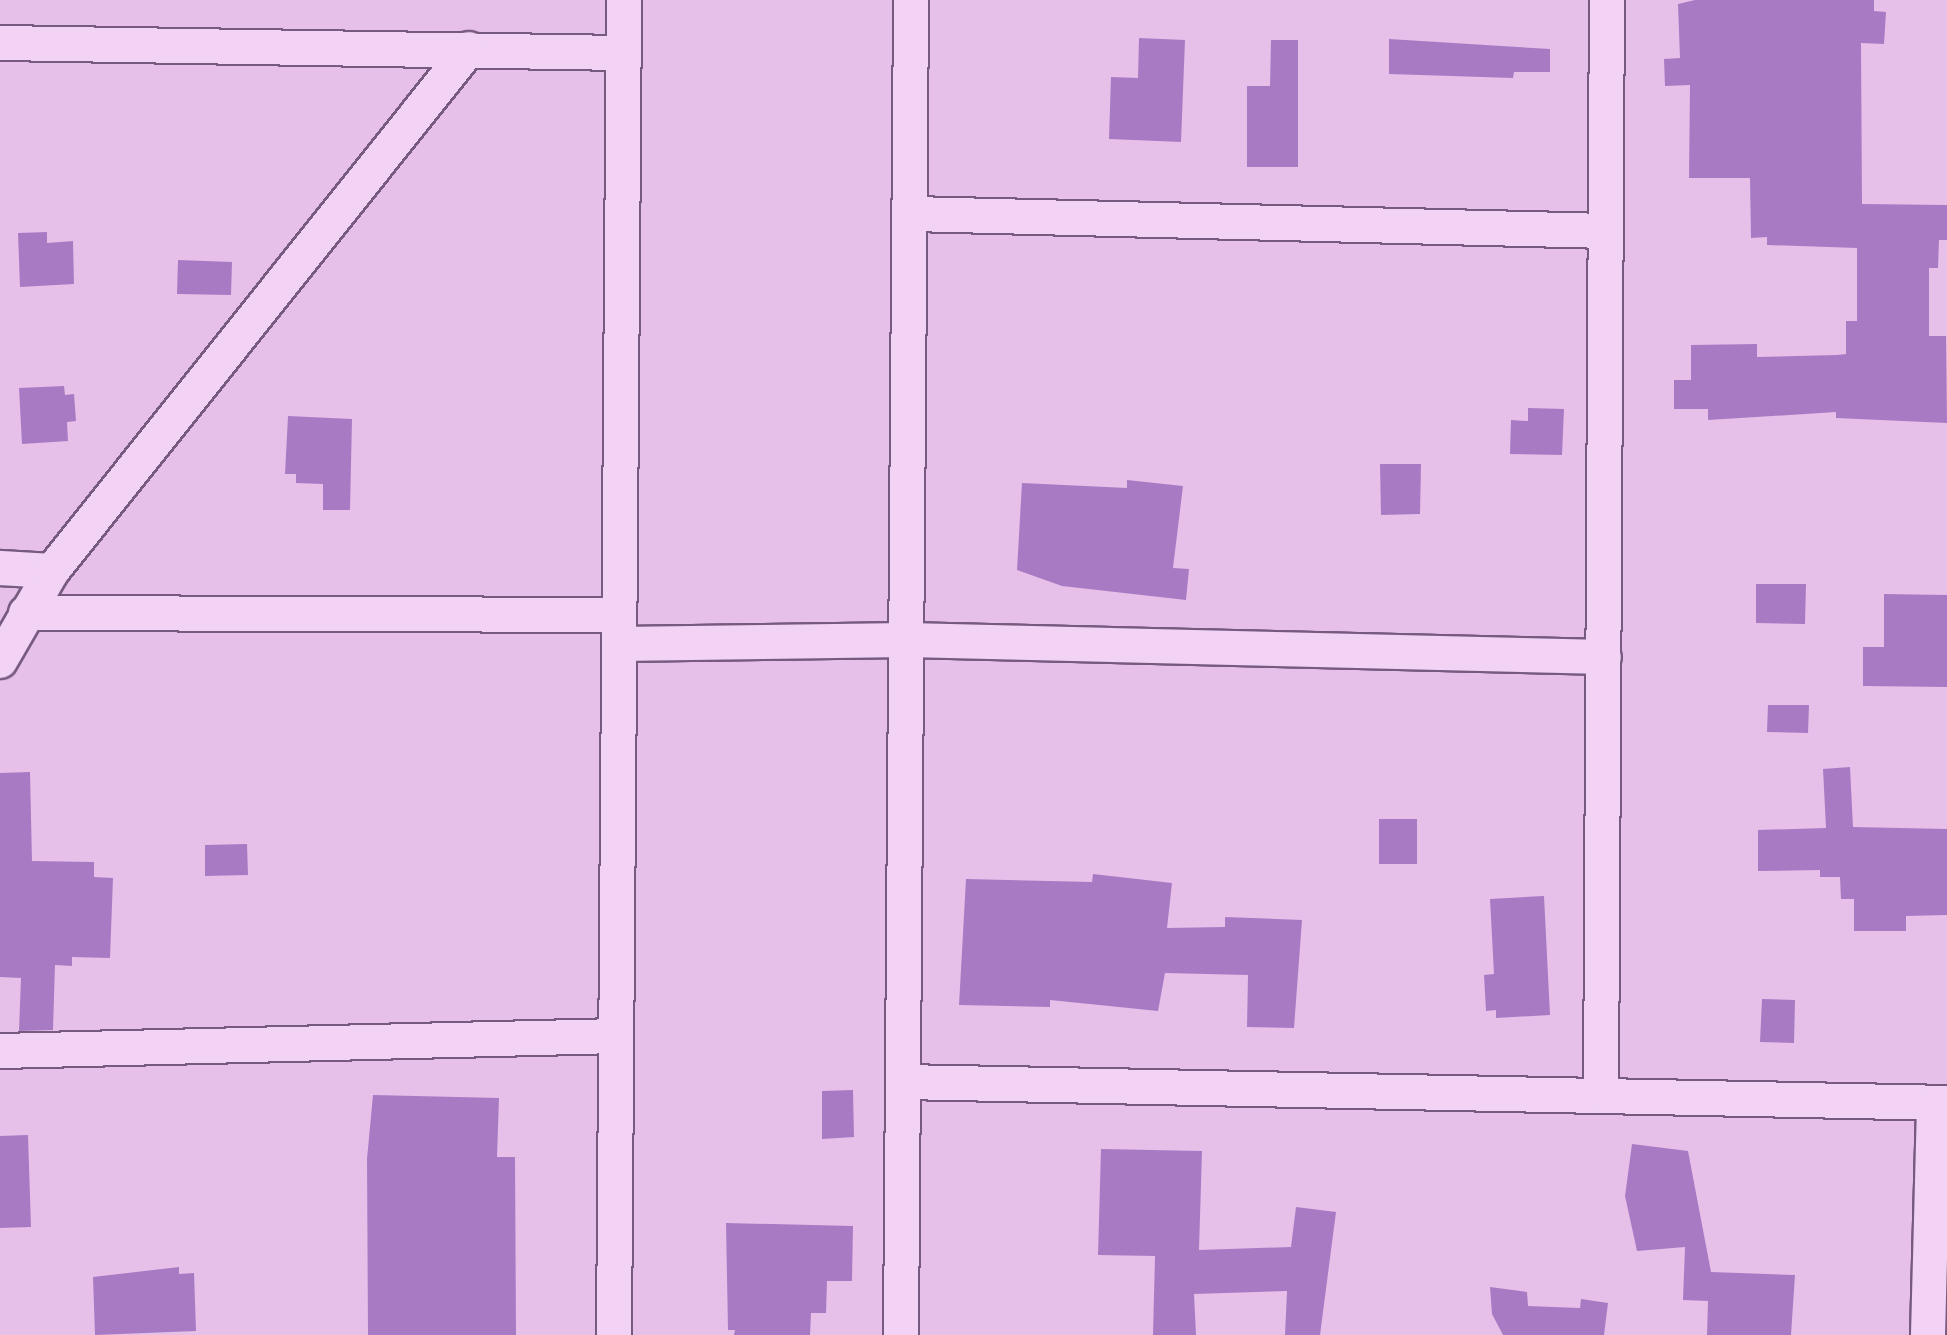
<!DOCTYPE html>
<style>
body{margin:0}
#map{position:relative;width:1947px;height:1335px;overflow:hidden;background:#e6c0e9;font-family:"Zilla Slab",serif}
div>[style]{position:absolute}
.building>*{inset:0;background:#a97ac4}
.roads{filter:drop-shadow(2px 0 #775a80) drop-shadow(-2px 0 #775a80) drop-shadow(0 2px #775a80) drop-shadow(0 -2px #775a80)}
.minor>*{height:34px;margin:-17px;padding:0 17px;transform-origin:17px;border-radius:17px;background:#f2d3f5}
span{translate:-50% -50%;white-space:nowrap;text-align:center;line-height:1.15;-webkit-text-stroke:6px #efcff1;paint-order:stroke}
</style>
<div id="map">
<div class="building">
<div style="clip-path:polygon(1695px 0,1874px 0,1874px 11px,1886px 12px,1884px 44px,1861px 43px,1862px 204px,1947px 205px,1947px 240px,1939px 240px,1938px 268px,1929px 268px,1929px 336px,1946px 336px,1947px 423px,1836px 418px,1836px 412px,1708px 420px,1708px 409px,1674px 409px,1674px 380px,1691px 380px,1691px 345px,1757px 344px,1757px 357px,1837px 355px,1846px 354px,1846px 321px,1857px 321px,1857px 248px,1767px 245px,1767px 237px,1751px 238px,1750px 178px,1689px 178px,1690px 85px,1665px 86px,1664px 59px,1680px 58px,1678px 4px)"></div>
<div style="clip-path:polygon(1139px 38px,1185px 40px,1181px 142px,1109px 139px,1111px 77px,1138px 78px)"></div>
<div style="clip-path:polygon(1389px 39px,1550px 49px,1550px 72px,1514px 72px,1513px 78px,1389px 74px)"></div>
<div style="clip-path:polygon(1271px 40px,1298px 40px,1298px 167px,1247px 167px,1247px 86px,1270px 86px)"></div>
<div style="clip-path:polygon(47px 232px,47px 243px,73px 241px,74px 284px,20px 287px,18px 233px)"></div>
<div style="clip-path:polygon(178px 260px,232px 262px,231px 295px,177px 294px)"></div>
<div style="clip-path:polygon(64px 386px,65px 395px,74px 394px,76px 421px,67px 422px,68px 441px,22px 444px,19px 388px)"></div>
<div style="clip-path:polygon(1528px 408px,1564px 409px,1562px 455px,1510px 454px,1511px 420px,1528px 421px)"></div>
<div style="clip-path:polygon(288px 416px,352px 419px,350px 510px,323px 510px,323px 484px,296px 483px,296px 474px,285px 474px)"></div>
<div style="clip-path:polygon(1380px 464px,1421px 464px,1420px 514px,1381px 515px)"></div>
<div style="clip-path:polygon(1127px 480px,1183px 486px,1173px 568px,1189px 569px,1186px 600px,1062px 586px,1017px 570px,1022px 483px,1127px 488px)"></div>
<div style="clip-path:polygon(1756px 584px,1806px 584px,1805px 624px,1756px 623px)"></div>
<div style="clip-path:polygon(1884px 594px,1947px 595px,1947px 687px,1863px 686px,1863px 647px,1884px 647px)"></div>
<div style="clip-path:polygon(1768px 705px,1809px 705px,1808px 733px,1767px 732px)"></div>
<div style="clip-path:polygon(1850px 767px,1853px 827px,1947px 829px,1947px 915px,1906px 916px,1906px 931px,1854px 931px,1854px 899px,1841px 899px,1840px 877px,1820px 877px,1820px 870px,1758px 871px,1758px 830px,1826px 828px,1823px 769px)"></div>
<div style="clip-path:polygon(30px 772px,32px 861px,94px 862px,94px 877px,113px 878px,110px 958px,72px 957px,72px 966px,55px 965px,53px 1030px,19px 1031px,21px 978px,0 977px,0 773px)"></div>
<div style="clip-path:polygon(1379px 819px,1417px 819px,1417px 864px,1379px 864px)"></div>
<div style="clip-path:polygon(247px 844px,248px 875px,205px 876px,205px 845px)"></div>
<div style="clip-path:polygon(1093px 874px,1172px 883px,1167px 928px,1225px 927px,1225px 917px,1302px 920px,1294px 1028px,1247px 1027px,1248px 975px,1165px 973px,1158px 1011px,1050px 1000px,1050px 1007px,959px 1005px,966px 879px,1092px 882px)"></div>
<div style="clip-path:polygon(1544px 896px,1550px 1015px,1496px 1018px,1496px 1010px,1486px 1011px,1484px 975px,1494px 974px,1490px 899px)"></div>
<div style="clip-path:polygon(1762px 999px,1795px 1000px,1794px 1043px,1760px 1042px)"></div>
<div style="clip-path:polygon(853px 1090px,854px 1137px,822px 1139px,822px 1091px)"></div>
<div style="clip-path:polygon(373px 1095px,499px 1098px,497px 1157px,515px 1157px,516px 1335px,368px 1335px,367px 1159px)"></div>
<div style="clip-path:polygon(28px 1135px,31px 1227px,0 1228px,0 1136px)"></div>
<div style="clip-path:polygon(1632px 1144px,1688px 1151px,1711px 1272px,1795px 1275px,1791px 1335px,1707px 1335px,1708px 1301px,1683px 1300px,1685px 1247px,1637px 1251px,1625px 1196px)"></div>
<div style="clip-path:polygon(1101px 1149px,1202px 1151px,1199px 1250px,1291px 1247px,1296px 1207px,1336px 1212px,1320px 1335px,1285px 1335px,1287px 1291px,1194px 1294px,1196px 1335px,1153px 1335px,1155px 1256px,1098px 1255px)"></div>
<div style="clip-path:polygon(726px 1223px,853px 1226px,852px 1281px,827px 1281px,826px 1313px,811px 1313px,810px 1335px,734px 1335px,735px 1330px,728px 1330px)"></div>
<div style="clip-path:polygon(179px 1267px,179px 1274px,194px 1273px,196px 1331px,95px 1335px,93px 1277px)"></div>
<div style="clip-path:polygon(1490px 1287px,1527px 1292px,1528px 1306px,1580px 1308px,1581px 1299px,1608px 1303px,1604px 1335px,1503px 1335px,1492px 1314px)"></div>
</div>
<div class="roads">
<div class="minor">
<div style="left:0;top:43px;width:623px;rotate:0.92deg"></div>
<div style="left:912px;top:214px;width:694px;rotate:1.4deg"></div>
<div style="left:0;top:568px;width:52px;rotate:3.3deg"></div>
<div style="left:26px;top:613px;width:593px;rotate:0.19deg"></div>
<div style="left:619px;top:644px;width:289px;rotate:-0.8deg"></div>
<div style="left:908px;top:640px;width:696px;rotate:1.4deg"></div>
<div style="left:0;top:661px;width:104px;rotate:-60deg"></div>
<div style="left:52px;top:571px;width:668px;rotate:-51.38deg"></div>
<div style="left:0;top:1051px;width:616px;rotate:-1.39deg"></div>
<div style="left:903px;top:1082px;width:1044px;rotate:1.15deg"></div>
<div style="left:1601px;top:1095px;width:1095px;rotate:-89.69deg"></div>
<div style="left:614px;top:1335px;width:1335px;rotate:-89.57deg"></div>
<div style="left:901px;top:1335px;width:1335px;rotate:-89.57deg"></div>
<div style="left:1928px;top:1335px;width:232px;rotate:-88.5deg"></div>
</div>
</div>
</div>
